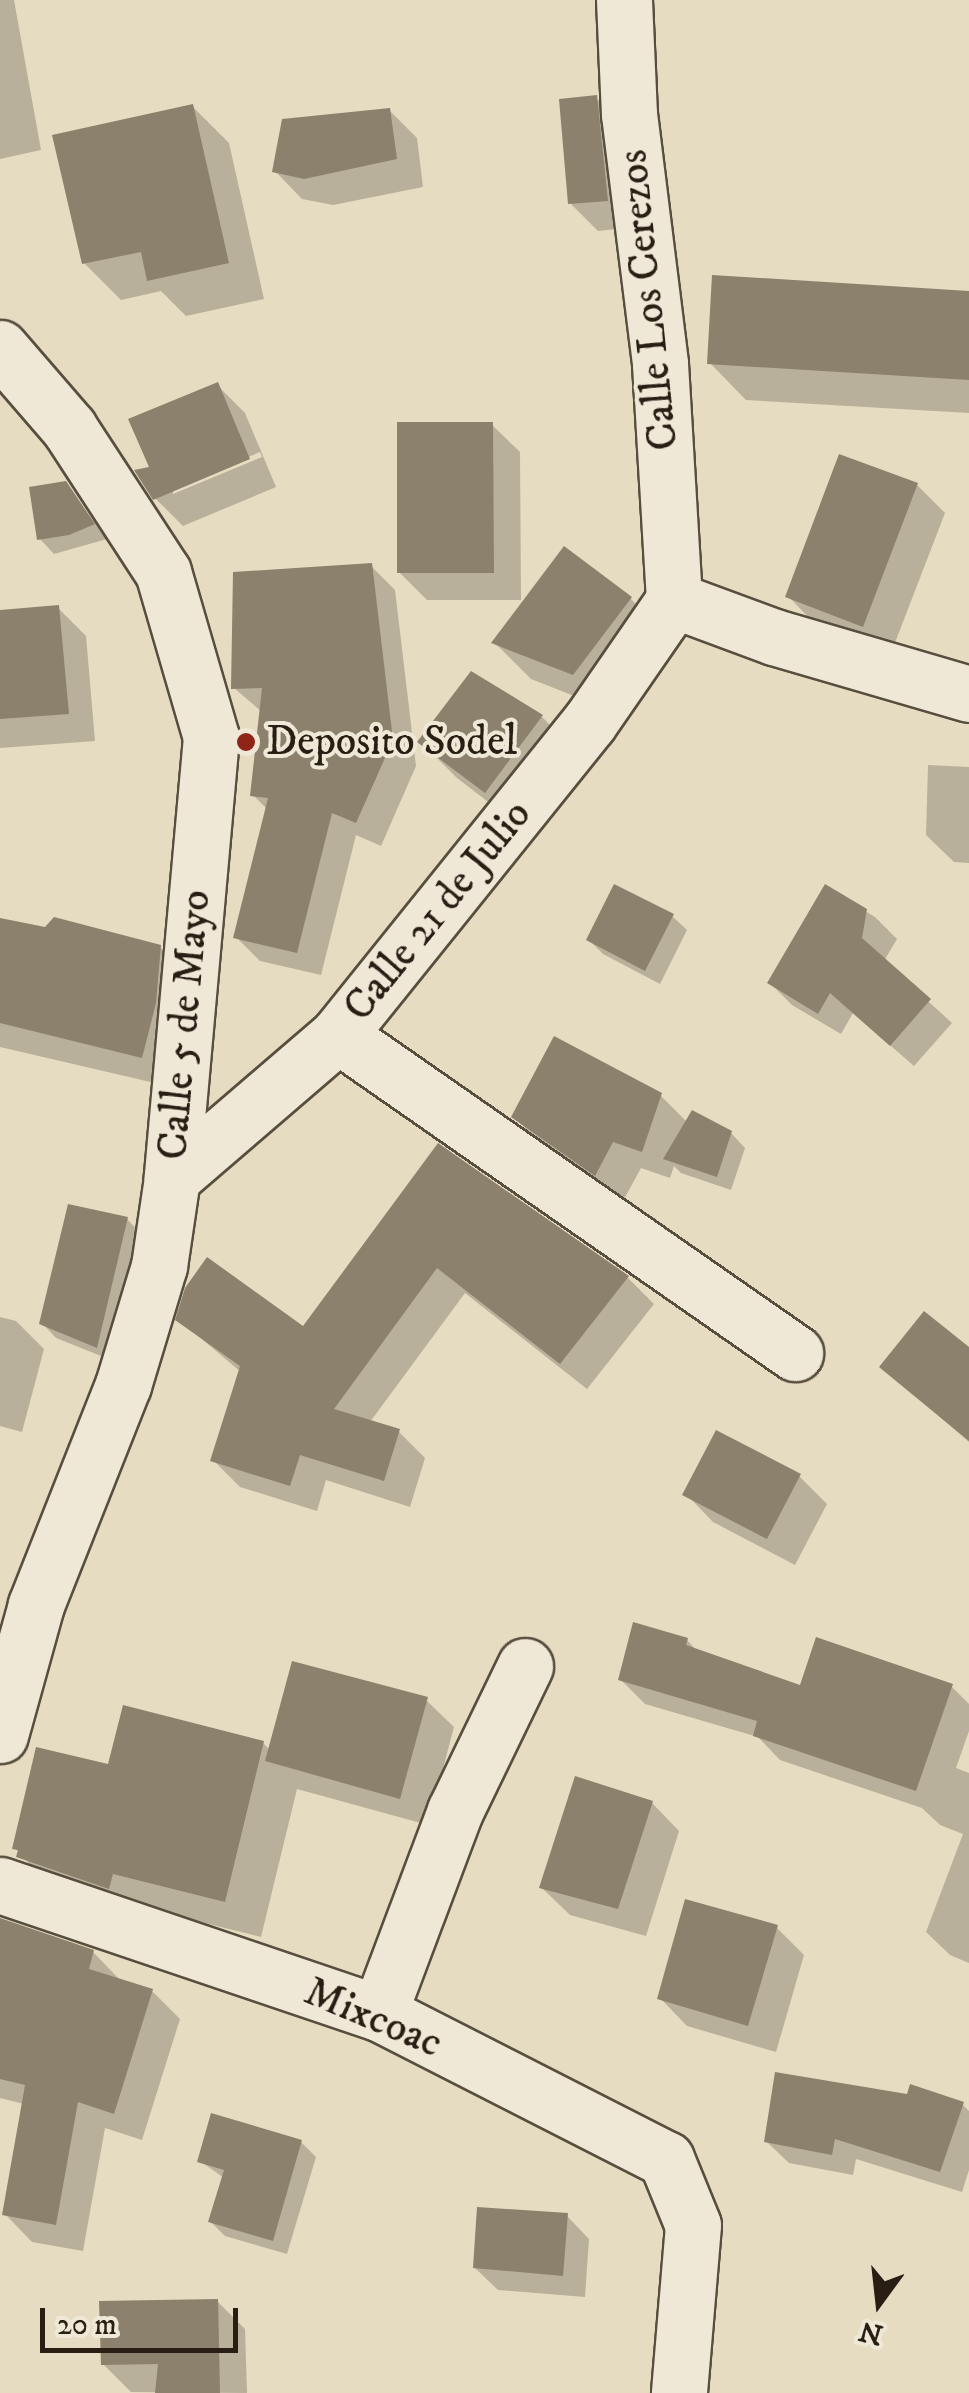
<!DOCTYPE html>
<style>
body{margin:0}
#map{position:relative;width:969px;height:2393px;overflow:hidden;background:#e6dcc1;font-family:"IM FELL DW Pica",serif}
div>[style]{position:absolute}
.shadow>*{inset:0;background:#0003}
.building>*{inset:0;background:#8b816d}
.roads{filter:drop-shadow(2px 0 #584e3e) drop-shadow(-2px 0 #584e3e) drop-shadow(0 2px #584e3e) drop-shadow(0 -2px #584e3e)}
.minor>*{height:55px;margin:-27.5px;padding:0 27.5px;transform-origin:27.5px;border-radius:27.5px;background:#efe8d7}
.dots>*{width:28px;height:28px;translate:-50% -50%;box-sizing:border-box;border:5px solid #efe8d7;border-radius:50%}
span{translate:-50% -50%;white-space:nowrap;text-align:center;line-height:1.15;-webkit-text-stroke:8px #efe8d7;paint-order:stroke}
.street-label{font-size:42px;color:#281e13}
.poi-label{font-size:42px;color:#281e13}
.left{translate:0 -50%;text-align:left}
.north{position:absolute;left:829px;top:2253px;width:100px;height:100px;-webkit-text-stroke:8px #efe8d7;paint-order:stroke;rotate:195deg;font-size:28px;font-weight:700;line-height:40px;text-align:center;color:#281e13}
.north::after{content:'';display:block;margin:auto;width:35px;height:45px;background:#281e13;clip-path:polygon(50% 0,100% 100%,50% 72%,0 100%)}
.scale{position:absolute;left:40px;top:2308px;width:198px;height:45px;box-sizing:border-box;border:5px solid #281e13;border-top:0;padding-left:12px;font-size:30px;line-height:35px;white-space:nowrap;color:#281e13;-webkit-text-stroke:8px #efe8d7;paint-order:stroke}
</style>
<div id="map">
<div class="shadow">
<div style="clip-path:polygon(0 0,14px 0,41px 150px,0 159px)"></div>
<div style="clip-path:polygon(596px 98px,624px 125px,635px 227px,598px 231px,570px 203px)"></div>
<div style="clip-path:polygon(192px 106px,229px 143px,264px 299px,186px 316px,161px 291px,121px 300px,84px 263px)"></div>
<div style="clip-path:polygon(389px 110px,417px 138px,423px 187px,333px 205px,302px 199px,275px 171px)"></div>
<div style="clip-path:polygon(969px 293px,969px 413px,746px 400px,710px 363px)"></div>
<div style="clip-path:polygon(evenodd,217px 385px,245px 413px,276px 487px,183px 526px,155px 498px,152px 469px,217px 385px,260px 452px,262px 457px,173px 494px,173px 489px,260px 452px)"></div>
<div style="clip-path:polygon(492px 425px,520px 452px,521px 600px,427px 600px,399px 572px)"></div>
<div style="clip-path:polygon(65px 484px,107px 539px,54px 554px,40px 539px)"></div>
<div style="clip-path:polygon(917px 485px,945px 513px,891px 653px,815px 624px,788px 596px)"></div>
<div style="clip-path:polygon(371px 566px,395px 590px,416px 766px,381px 846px,356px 835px,321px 975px,260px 961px,236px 937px,267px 809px,253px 795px,262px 712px,234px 688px)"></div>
<div style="clip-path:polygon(630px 598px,666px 635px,610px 710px,531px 679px,495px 643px)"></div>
<div style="clip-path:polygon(58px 608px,86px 636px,95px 741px,0 748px,0 612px)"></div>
<div style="clip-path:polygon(542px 717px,578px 753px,522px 828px,457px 778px,421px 742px)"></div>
<div style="clip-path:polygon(928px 765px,969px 767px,969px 863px,954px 862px,926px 835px)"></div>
<div style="clip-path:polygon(826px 888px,875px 917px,897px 939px,884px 961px,952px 1023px,914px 1066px,853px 1013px,841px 1034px,792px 1005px,770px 983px)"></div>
<div style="clip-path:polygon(672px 916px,687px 930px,660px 984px,603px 954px,589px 940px)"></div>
<div style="clip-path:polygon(0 921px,160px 947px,190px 977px,172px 1087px,0 1047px)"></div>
<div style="clip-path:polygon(660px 1095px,688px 1123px,731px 1133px,745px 1148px,731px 1190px,681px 1173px,674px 1166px,670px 1178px,641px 1168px,623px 1201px,541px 1144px,514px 1117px)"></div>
<div style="clip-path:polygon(439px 1146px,628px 1278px,654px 1304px,587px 1389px,465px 1293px,370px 1422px,398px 1431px,425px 1458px,410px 1507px,326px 1480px,317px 1511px,240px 1487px,213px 1460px,241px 1372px,178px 1319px,304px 1329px)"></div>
<div style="clip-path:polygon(127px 1219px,141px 1234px,111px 1360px,56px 1338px,42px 1323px)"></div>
<div style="clip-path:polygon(0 1317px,16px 1321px,44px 1349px,22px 1432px,0 1426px)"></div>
<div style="clip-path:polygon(969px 1350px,969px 1442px,882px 1367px)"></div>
<div style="clip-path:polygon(799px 1476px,827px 1504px,795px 1565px,713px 1522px,686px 1494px)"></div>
<div style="clip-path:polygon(687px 1640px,698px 1652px,802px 1688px,951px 1686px,969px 1704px,969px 1731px,956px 1768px,969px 1773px,969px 1963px,950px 1955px,926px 1932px,963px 1834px,940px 1825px,922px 1808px,780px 1760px,758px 1737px,645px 1704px,620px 1679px)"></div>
<div style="clip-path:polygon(426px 1700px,454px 1727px,428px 1825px,297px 1789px,261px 1937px,149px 1909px,56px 1893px,15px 1848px,110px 1767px,263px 1743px,270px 1750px)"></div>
<div style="clip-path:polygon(652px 1803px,679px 1831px,646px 1936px,570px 1915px,542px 1888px)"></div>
<div style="clip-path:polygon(776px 1927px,804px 1955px,776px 2052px,687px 2026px,660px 1998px)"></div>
<div style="clip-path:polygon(0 1930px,93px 1952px,120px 1980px,152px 1991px,180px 2019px,142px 2140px,105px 2128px,83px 2251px,32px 2242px,5px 2214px,24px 2104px,0 2098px)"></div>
<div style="clip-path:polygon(909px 2097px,962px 2104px,969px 2111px,969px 2170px,962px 2192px,856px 2159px,853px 2175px,789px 2163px,767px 2142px)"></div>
<div style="clip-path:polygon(301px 2142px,316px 2157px,287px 2254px,225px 2236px,211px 2222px,224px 2178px,200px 2161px)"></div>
<div style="clip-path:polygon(567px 2216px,589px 2239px,585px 2297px,498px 2290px,475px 2268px)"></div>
<div style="clip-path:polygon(217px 2301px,245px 2329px,247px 2393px,131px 2392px,103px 2364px)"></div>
</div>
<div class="building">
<div style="clip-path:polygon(597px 95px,608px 201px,568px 204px,559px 99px)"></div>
<div style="clip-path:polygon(193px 104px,229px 263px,147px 281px,141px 252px,82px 264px,52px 135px)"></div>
<div style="clip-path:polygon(390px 108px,397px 159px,304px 179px,272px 172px,282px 119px)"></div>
<div style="clip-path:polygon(712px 275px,969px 291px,969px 380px,707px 364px)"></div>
<div style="clip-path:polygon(218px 382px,250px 459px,153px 500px,134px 470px,149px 467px,128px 419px)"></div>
<div style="clip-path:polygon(397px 422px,493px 422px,494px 573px,397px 573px)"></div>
<div style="clip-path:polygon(839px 454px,918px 483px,863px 627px,785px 597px)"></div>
<div style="clip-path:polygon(66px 481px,95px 524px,69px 535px,37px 540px,29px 487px)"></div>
<div style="clip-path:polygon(564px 546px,632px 597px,573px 675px,491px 643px)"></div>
<div style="clip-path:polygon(372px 563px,393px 740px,356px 823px,332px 813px,297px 953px,233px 938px,268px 798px,250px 796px,262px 688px,231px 689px,233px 572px)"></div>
<div style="clip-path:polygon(59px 605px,69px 714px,0 719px,0 610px)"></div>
<div style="clip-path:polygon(471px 671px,543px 715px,485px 793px,417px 742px)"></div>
<div style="clip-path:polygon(614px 884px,674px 914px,645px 971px,586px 940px)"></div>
<div style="clip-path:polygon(825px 884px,867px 909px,862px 938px,931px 999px,890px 1046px,830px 993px,818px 1014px,767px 983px)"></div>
<div style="clip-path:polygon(54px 917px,161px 945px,156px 1003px,142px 1058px,0 1023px,0 918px,45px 927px)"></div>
<div style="clip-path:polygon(554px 1036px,662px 1093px,642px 1152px,613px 1142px,595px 1176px,511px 1117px)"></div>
<div style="clip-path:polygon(692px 1110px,732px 1131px,717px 1177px,663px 1159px)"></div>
<div style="clip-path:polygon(438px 1143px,629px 1276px,560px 1364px,437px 1268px,334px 1409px,400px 1429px,384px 1481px,300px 1455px,290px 1486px,210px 1461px,240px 1366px,175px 1320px,185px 1288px,207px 1257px,303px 1326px)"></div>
<div style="clip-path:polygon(68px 1204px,128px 1217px,97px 1348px,39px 1324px)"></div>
<div style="clip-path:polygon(924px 1311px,969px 1347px,969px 1441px,879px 1367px)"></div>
<div style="clip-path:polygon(716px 1430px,801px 1474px,767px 1539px,682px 1495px)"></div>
<div style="clip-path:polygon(633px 1622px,688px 1638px,686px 1645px,800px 1685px,816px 1637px,953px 1684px,916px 1791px,753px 1736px,757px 1721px,618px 1680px)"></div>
<div style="clip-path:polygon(292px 1661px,428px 1697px,400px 1799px,265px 1761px)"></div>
<div style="clip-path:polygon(123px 1705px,264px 1741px,225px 1902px,113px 1874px,109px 1889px,16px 1857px,18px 1850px,12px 1849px,36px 1747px,108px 1764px)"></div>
<div style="clip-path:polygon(575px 1776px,653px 1801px,618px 1909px,539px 1888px)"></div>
<div style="clip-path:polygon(685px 1899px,778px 1925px,748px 2026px,657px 1999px)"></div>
<div style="clip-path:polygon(0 1918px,94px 1950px,89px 1969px,153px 1989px,114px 2114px,78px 2102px,56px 2225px,2px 2215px,25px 2085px,0 2079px)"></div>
<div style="clip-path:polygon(775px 2072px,907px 2094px,910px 2084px,964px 2102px,940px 2172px,835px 2139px,832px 2155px,764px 2142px)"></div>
<div style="clip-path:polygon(211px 2113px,302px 2140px,273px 2241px,208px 2222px,224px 2170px,197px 2162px)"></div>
<div style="clip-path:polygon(477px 2207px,568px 2213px,563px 2276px,473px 2268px)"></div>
<div style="clip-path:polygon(218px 2299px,220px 2393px,155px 2393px,158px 2364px,101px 2365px,99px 2301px)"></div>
</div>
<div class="roads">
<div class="minor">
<div style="left:624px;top:0;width:114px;rotate:87.5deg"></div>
<div style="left:629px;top:114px;width:252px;rotate:82.9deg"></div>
<div style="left:660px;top:364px;width:236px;rotate:86.6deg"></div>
<div style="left:0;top:348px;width:106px;rotate:49.2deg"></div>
<div style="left:69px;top:428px;width:172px;rotate:56.9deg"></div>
<div style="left:163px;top:572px;width:172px;rotate:73.8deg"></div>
<div style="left:211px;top:737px;width:443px;rotate:95.1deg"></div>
<div style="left:172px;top:1178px;width:89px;rotate:98.4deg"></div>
<div style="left:159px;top:1266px;width:124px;rotate:106.8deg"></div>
<div style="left:123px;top:1385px;width:237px;rotate:111.6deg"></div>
<div style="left:36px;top:1605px;width:135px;rotate:105.5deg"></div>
<div style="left:338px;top:1035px;width:557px;rotate:34.83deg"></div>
<div style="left:172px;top:1178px;width:219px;rotate:-40.7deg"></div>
<div style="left:338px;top:1035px;width:400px;rotate:-51.2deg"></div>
<div style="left:589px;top:723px;width:150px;rotate:-55.4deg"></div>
<div style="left:674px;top:600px;width:107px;rotate:20.3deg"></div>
<div style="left:774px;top:637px;width:203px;rotate:16.3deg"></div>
<div style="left:0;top:1885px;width:400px;rotate:18.7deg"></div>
<div style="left:379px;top:2013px;width:322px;rotate:27deg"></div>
<div style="left:666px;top:2159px;width:71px;rotate:67.8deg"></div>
<div style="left:693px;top:2225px;width:169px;rotate:94.8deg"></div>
<div style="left:379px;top:2013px;width:216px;rotate:-69.4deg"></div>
<div style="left:455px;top:1811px;width:161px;rotate:-64.2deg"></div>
</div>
</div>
<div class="dots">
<div style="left:246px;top:742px;background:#8f2418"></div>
</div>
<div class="street-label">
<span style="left:649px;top:300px;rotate:-96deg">Calle Los Cerezos</span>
<span style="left:438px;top:911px;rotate:-51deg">Calle 21 de Julio</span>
<span style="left:185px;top:1025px;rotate:-85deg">Calle 5 de Mayo</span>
<span style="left:373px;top:2018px;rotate:23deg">Mixcoac</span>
</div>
<div class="poi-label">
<span class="left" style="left:266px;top:742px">Deposito Sodel</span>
</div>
<div class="north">N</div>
<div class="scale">20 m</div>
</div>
